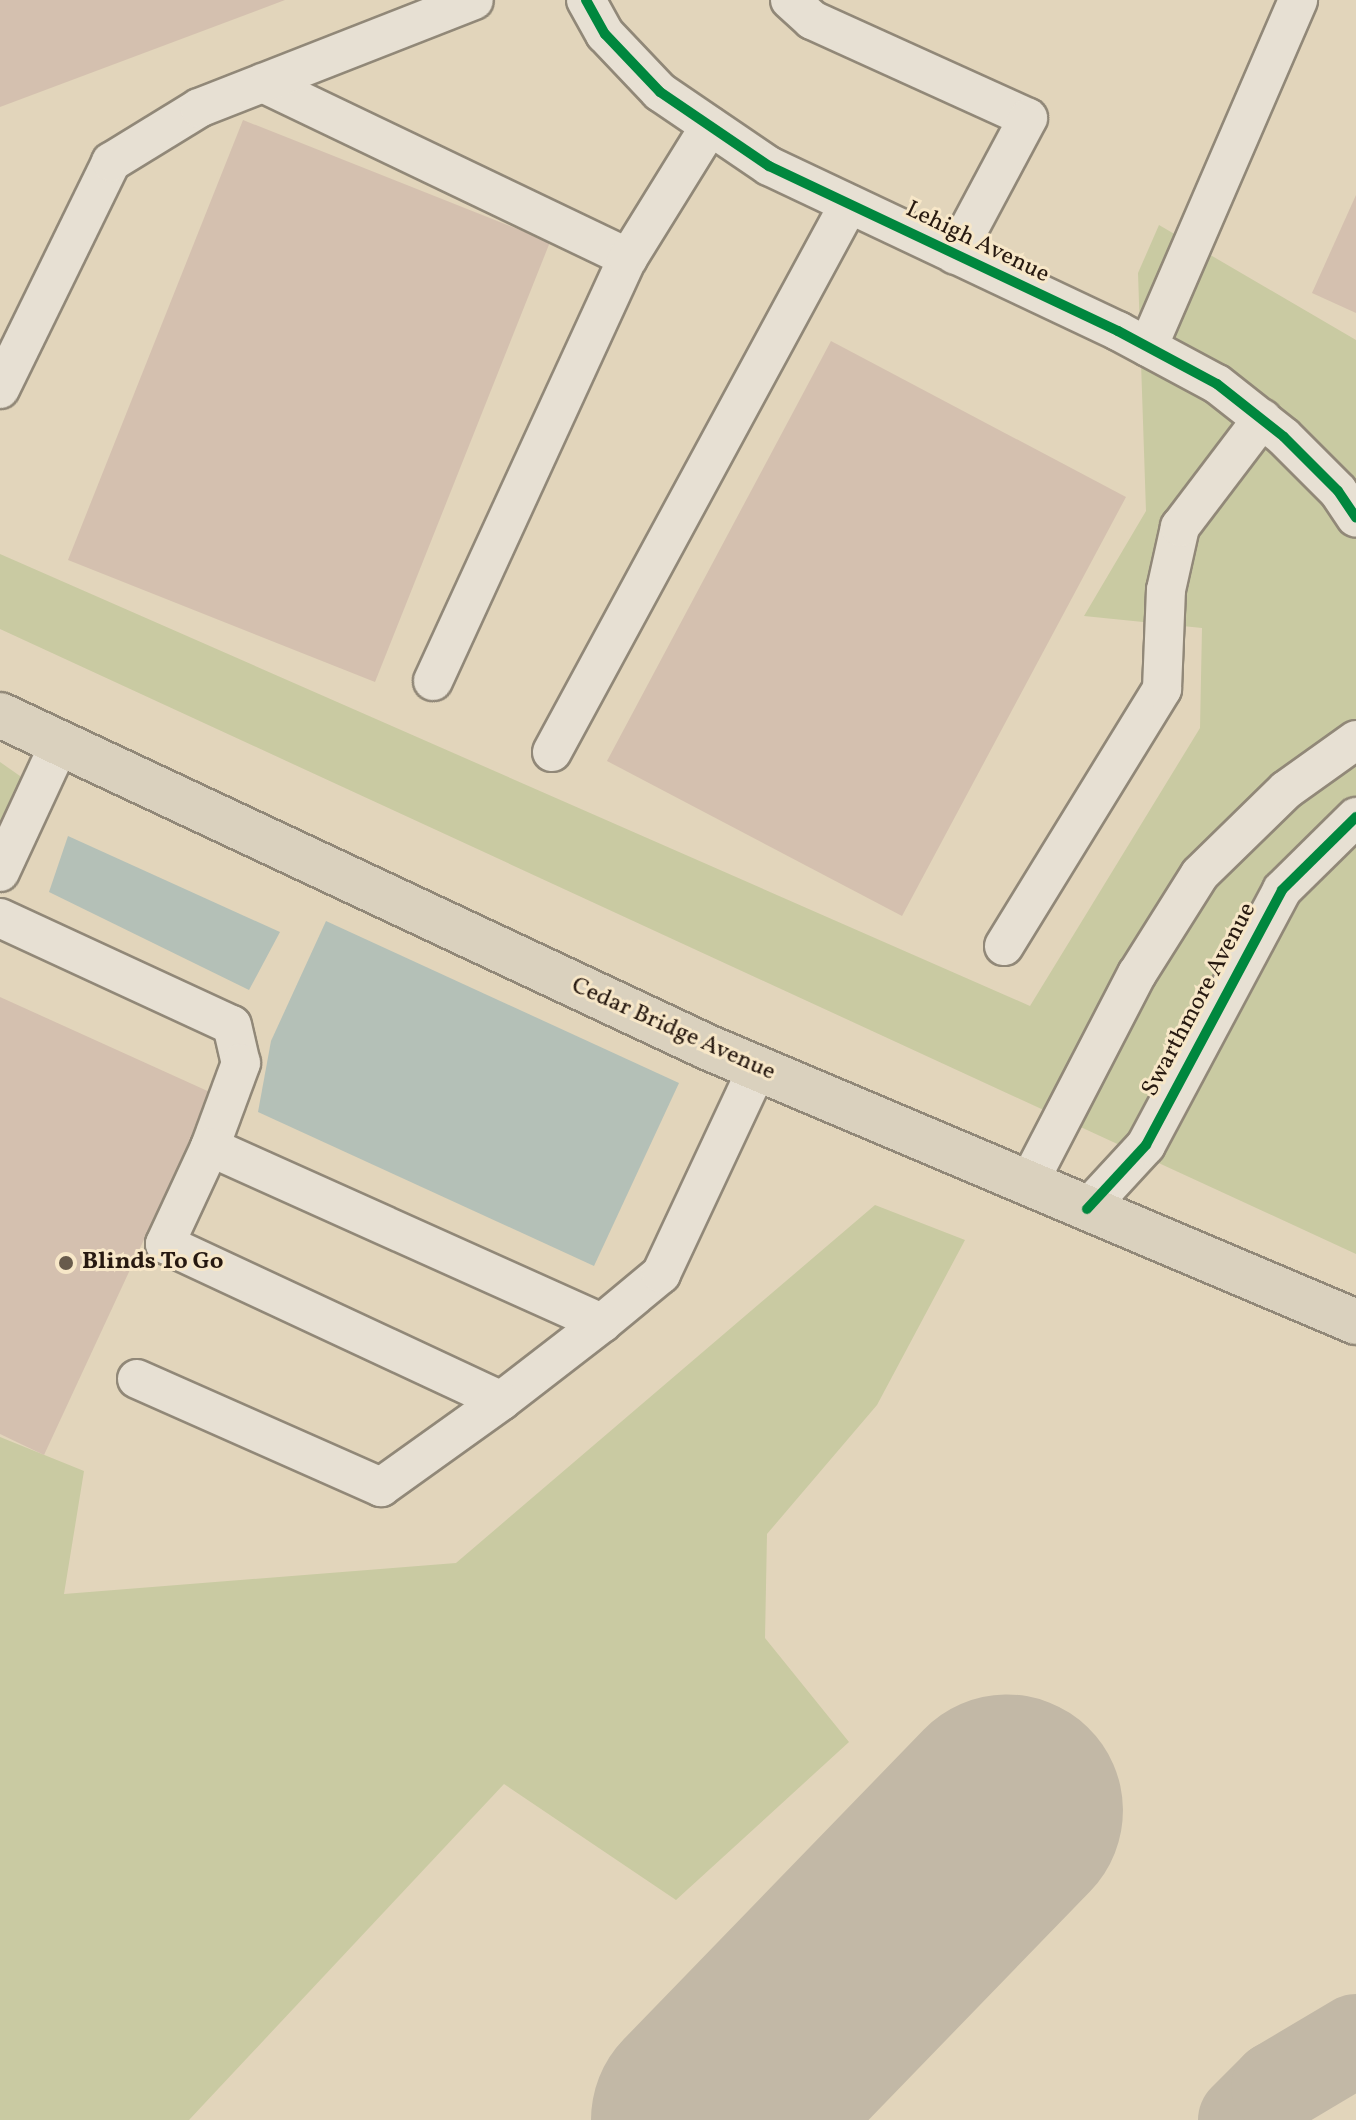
<!DOCTYPE html>
<style>
body{margin:0}
#map{position:relative;width:1356px;height:2120px;overflow:hidden;background:#e2d5bb;font-family:Vollkorn,serif}
div>[style]{position:absolute}
.green>*{inset:0;background:#c9caa2}
.water>*{inset:0;background:#b4c0b7}
.taxiway>*{height:92px;margin:-46px;padding:0 46px;transform-origin:46px;border-radius:46px;background:#c2b8a6}
.runway>*{height:232px;margin:-116px;padding:0 116px;transform-origin:116px;border-radius:116px;background:#c2b8a6}
.building>*{inset:0;background:#d4c0af}
.roads{filter:drop-shadow(2px 0 #918878) drop-shadow(-2px 0 #918878) drop-shadow(0 2px #918878) drop-shadow(0 -2px #918878)}
.minor>*{height:38px;margin:-19px;padding:0 19px;transform-origin:19px;border-radius:19px;background:#e7e0d3}
.major>*{height:44px;margin:-22px;padding:0 22px;transform-origin:22px;border-radius:22px;background:#dad1be}
.cycleway>*{height:10px;margin:-5px;padding:0 5px;transform-origin:5px;border-radius:5px;background:#00873e}
.dots>*{width:22px;height:22px;translate:-50% -50%;box-sizing:border-box;border:4px solid #f7e7c8;border-radius:50%}
span{translate:-50% -50%;white-space:nowrap;text-align:center;line-height:1.15;-webkit-text-stroke:6px #f7e7c8;paint-order:stroke}
.street-label{font-size:24px;color:#271910}
.poi-label{font-size:24px;color:#271910;font-weight:700}
.left{translate:0 -50%;text-align:left}
</style>
<div id="map">
<div class="green">
<div style="clip-path:polygon(1159px 225px,1356px 340px,1356px 1254px,0 629px,0 554px,1030px 1006px,1200px 728px,1202px 628px,1084px 616px,1146px 511px,1138px 273px)"></div>
<div style="clip-path:polygon(0 762px,20px 776px,22px 789px,0 837px)"></div>
<div style="clip-path:polygon(875px 1205px,965px 1240px,877px 1405px,767px 1534px,765px 1638px,849px 1742px,676px 1900px,504px 1784px,189px 2120px,0 2120px,0 1437px,84px 1471px,64px 1594px,456px 1563px)"></div>
</div>
<div class="water">
<div style="clip-path:polygon(68px 836px,280px 932px,249px 990px,49px 892px)"></div>
<div style="clip-path:polygon(326px 921px,679px 1083px,594px 1266px,258px 1112px,271px 1041px)"></div>
</div>
<div class="taxiway">
<div style="left:731px;top:2095px;width:32px;rotate:-9deg"></div>
<div style="left:763px;top:2090px;width:23px;rotate:7deg"></div>
<div style="left:786px;top:2093px;width:38px;rotate:45deg"></div>
<div style="left:1244px;top:2120px;width:47px;rotate:-45deg"></div>
<div style="left:1277px;top:2087px;width:92px;rotate:-30.7deg"></div>
</div>
<div class="runway">
<div style="left:707px;top:2120px;width:431px;rotate:-45.9deg"></div>
</div>
<div class="building">
<div style="clip-path:polygon(0 0,285px 0,0 107px)"></div>
<div style="clip-path:polygon(243px 120px,550px 242px,375px 682px,68px 560px)"></div>
<div style="clip-path:polygon(1356px 195px,1356px 313px,1312px 293px)"></div>
<div style="clip-path:polygon(831px 341px,1126px 497px,902px 916px,607px 761px)"></div>
<div style="clip-path:polygon(0 997px,212px 1093px,44px 1455px,0 1434px)"></div>
</div>
<div class="roads">
<div class="minor">
<div style="left:586px;top:0;width:39px;rotate:61deg"></div>
<div style="left:605px;top:34px;width:80px;rotate:46.5deg"></div>
<div style="left:660px;top:92px;width:132px;rotate:34.2deg"></div>
<div style="left:769px;top:166px;width:386px;rotate:25.3deg"></div>
<div style="left:1118px;top:331px;width:112px;rotate:28.2deg"></div>
<div style="left:1217px;top:384px;width:85px;rotate:38.3deg"></div>
<div style="left:1284px;top:437px;width:76px;rotate:45deg"></div>
<div style="left:1338px;top:491px;width:32px;rotate:56deg"></div>
<div style="left:790px;top:0;width:30px;rotate:42deg"></div>
<div style="left:812px;top:20px;width:237px;rotate:24.4deg"></div>
<div style="left:1028px;top:118px;width:155px;rotate:118.1deg"></div>
<div style="left:263px;top:83px;width:405px;rotate:25.6deg"></div>
<div style="left:1148px;top:347px;width:378px;rotate:-66.6deg"></div>
<div style="left:0;top:389px;width:253px;rotate:-63.9deg"></div>
<div style="left:111px;top:162px;width:103px;rotate:-31.5deg"></div>
<div style="left:199px;top:108px;width:295px;rotate:-21.4deg"></div>
<div style="left:433px;top:681px;width:466px;rotate:-65.3deg"></div>
<div style="left:628px;top:258px;width:155px;rotate:-58.2deg"></div>
<div style="left:552px;top:752px;width:623px;rotate:-61.54deg"></div>
<div style="left:0;top:872px;width:142px;rotate:-65.1deg"></div>
<div style="left:0;top:918px;width:255px;rotate:24.8deg"></div>
<div style="left:232px;top:1025px;width:39px;rotate:77deg"></div>
<div style="left:241px;top:1063px;width:90px;rotate:110.3deg"></div>
<div style="left:210px;top:1147px;width:430px;rotate:24.2deg"></div>
<div style="left:602px;top:1323px;width:77px;rotate:-39.7deg"></div>
<div style="left:661px;top:1274px;width:226px;rotate:-64.9deg"></div>
<div style="left:1004px;top:946px;width:302px;rotate:-58.4deg"></div>
<div style="left:1162px;top:689px;width:99px;rotate:-87.7deg"></div>
<div style="left:1166px;top:590px;width:65px;rotate:-77.5deg"></div>
<div style="left:1180px;top:527px;width:136px;rotate:-52.8deg"></div>
<div style="left:210px;top:1147px;width:107px;rotate:114.9deg"></div>
<div style="left:165px;top:1244px;width:371px;rotate:25deg"></div>
<div style="left:501px;top:1401px;width:128px;rotate:-37.7deg"></div>
<div style="left:1028px;top:1184px;width:237px;rotate:-62.6deg"></div>
<div style="left:1137px;top:974px;width:118px;rotate:-57.8deg"></div>
<div style="left:1200px;top:874px;width:120px;rotate:-44.3deg"></div>
<div style="left:1286px;top:790px;width:86px;rotate:-35.5deg"></div>
<div style="left:1087px;top:1209px;width:87px;rotate:-47.3deg"></div>
<div style="left:1146px;top:1145px;width:289px;rotate:-61.9deg"></div>
<div style="left:1282px;top:890px;width:104px;rotate:-44.6deg"></div>
<div style="left:137px;top:1379px;width:267px;rotate:23.9deg"></div>
<div style="left:381px;top:1487px;width:148px;rotate:-35.6deg"></div>
</div>
<div class="major">
<div style="left:0;top:715px;width:781px;rotate:25.15deg"></div>
<div style="left:707px;top:1047px;width:705px;rotate:22.96deg"></div>
</div>
</div>
<div class="cycleway">
<div style="left:586px;top:0;width:39px;rotate:61deg"></div>
<div style="left:605px;top:34px;width:80px;rotate:46.5deg"></div>
<div style="left:660px;top:92px;width:132px;rotate:34.2deg"></div>
<div style="left:769px;top:166px;width:386px;rotate:25.3deg"></div>
<div style="left:1118px;top:331px;width:112px;rotate:28.2deg"></div>
<div style="left:1217px;top:384px;width:85px;rotate:38.3deg"></div>
<div style="left:1284px;top:437px;width:76px;rotate:45deg"></div>
<div style="left:1338px;top:491px;width:32px;rotate:56deg"></div>
<div style="left:1087px;top:1209px;width:87px;rotate:-47.3deg"></div>
<div style="left:1146px;top:1145px;width:289px;rotate:-61.9deg"></div>
<div style="left:1282px;top:890px;width:104px;rotate:-44.6deg"></div>
</div>
<div class="dots">
<div style="left:66px;top:1263px;background:#685b4c"></div>
</div>
<div class="street-label">
<span style="left:977px;top:243px;rotate:26deg">Lehigh Avenue</span>
<span style="left:1200px;top:1000px;rotate:-62deg">Swarthmore Avenue</span>
<span style="left:673px;top:1030px;rotate:24deg">Cedar Bridge Avenue</span>
</div>
<div class="poi-label">
<span class="left" style="left:82px;top:1263px">Blinds To Go</span>
</div>
</div>
